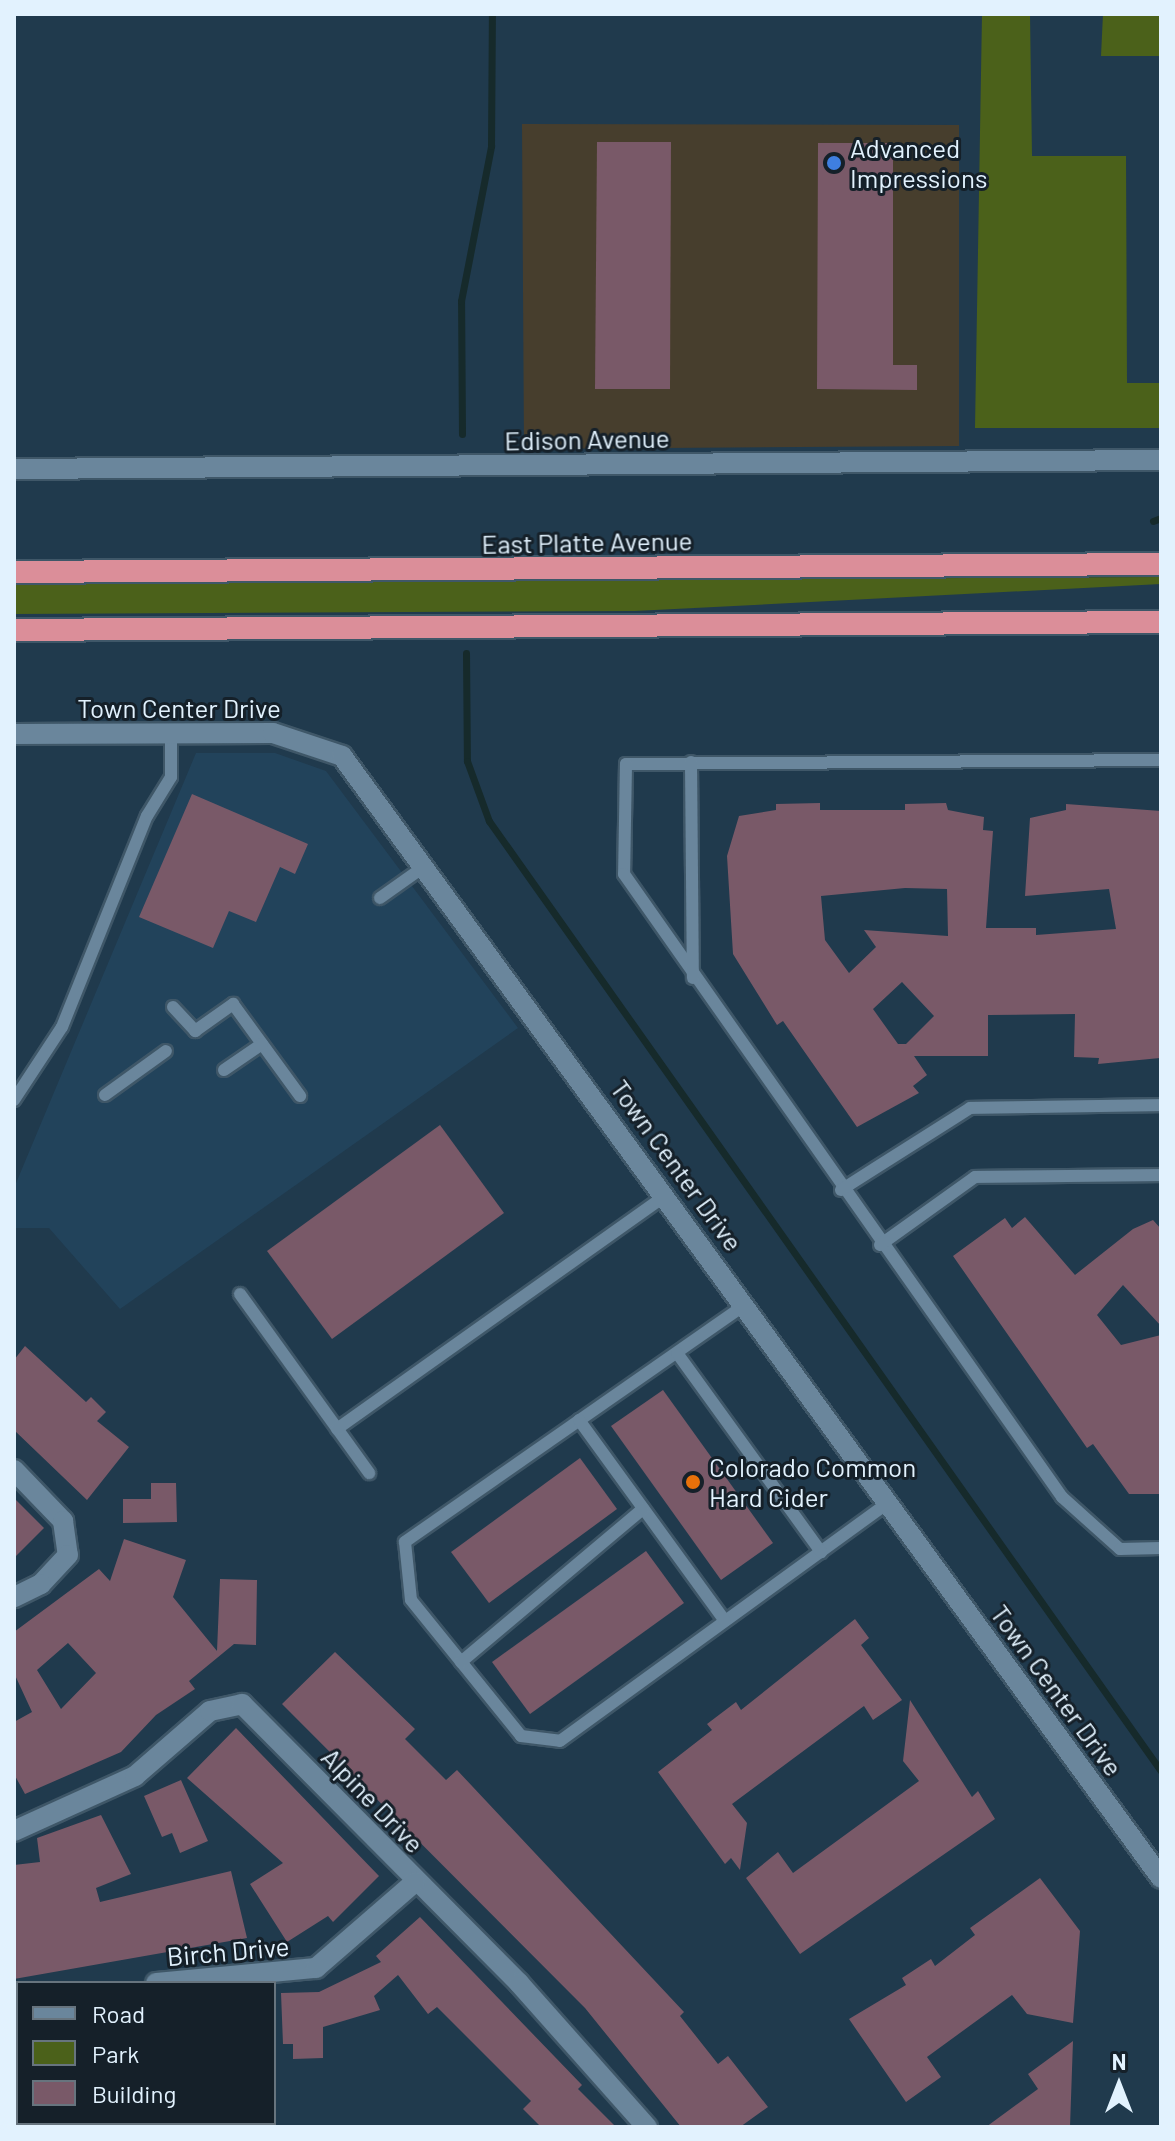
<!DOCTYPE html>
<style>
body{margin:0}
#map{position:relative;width:1175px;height:2141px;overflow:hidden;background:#203a4d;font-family:Barlow,sans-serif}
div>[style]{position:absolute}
.commercial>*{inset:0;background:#473e2d}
.built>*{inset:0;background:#22435b}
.green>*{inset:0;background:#4b611a}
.stream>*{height:7px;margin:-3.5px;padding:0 3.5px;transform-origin:3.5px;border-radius:3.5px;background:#162a2b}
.building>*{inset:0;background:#795968}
.roads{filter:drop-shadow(2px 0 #3f5768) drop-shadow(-2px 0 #3f5768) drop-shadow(0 2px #3f5768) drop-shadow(0 -2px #3f5768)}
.service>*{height:12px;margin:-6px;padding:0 6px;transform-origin:6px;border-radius:6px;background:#6a869c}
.minor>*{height:20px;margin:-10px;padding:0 10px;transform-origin:10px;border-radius:10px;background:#6a869c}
.trunk>*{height:22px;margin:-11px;padding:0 11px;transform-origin:11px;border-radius:11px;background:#db8e99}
.dots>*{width:22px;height:22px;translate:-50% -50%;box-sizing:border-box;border:4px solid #152029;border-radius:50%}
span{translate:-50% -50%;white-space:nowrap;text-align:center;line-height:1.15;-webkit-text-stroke:6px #152029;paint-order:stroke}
.poi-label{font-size:26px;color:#e2f2fe}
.left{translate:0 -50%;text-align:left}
.street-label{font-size:26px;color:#e2f2fe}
.frame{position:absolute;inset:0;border:16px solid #e2f2fe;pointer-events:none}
.legend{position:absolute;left:16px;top:1981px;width:260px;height:144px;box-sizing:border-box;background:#152029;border:2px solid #67747e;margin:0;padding:10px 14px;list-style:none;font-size:24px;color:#e2f2fe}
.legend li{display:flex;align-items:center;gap:16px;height:40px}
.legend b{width:40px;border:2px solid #67747e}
.north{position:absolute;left:1079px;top:2045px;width:80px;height:80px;-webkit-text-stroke:6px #152029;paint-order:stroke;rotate:0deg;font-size:22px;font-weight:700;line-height:32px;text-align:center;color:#e2f2fe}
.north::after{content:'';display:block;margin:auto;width:28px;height:36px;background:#e2f2fe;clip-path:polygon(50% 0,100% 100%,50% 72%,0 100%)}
</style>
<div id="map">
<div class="commercial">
<div style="clip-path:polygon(522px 124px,959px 125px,959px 446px,524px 449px)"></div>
</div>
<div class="built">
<div style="clip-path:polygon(196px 753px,275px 753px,326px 771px,518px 1028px,120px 1309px,49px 1228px,14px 1228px,14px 1188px)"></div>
</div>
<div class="green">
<div style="clip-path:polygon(982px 14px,1030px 14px,1032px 156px,1126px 156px,1127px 383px,1161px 383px,1161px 428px,975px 428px)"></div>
<div style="clip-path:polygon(1103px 14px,1161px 14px,1161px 56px,1101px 56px)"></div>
<div style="clip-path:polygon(1161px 577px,1161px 584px,635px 611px,14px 614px,14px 583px)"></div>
</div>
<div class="stream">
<div style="left:462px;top:434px;width:133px;rotate:-90.4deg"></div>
<div style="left:461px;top:301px;width:158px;rotate:-79deg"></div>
<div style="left:491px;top:146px;width:132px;rotate:-89.6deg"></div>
<div style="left:1153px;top:521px;width:9px;rotate:-21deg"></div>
<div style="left:466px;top:653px;width:108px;rotate:89.5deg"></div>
<div style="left:467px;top:761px;width:64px;rotate:69.9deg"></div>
<div style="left:489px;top:821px;width:1164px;rotate:54.73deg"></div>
</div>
<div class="building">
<div style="clip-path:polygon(597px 142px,671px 142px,670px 389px,595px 389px)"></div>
<div style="clip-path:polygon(818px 143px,893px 143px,893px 365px,917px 365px,917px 390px,817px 389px)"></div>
<div style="clip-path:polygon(192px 794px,308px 844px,295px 874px,280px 867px,256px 922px,229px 911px,213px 948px,139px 917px)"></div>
<div style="clip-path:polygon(evenodd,820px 803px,820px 810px,905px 810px,905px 804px,946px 803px,948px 810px,984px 817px,983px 830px,993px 831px,986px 928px,1036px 928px,1036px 935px,1116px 929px,1109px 889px,1025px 896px,1030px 818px,1066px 810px,1066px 804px,1161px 811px,1160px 1058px,1098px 1064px,1099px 1058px,1074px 1057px,1075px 1014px,988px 1015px,988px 1056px,914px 1056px,927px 1075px,913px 1086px,919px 1093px,857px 1127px,783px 1021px,777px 1025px,733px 954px,727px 856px,739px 816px,776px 810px,776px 804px,820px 803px,905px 888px,947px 889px,948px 936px,864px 930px,876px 947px,849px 973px,825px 940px,821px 896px,905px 888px,820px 803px,902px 982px,934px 1016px,906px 1044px,898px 1044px,873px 1009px,902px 982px)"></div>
<div style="clip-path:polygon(440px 1125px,504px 1213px,332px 1339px,267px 1251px)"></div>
<div style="clip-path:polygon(1025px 1217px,1075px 1275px,1133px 1229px,1153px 1220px,1161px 1229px,1161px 1326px,1123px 1285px,1097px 1315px,1121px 1345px,1161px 1335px,1161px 1494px,1129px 1494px,1093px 1444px,1087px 1448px,953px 1256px,1005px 1218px,1012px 1228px)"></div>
<div style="clip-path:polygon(25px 1346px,86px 1402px,91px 1397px,106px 1412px,97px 1421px,129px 1447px,87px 1500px,14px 1430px,14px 1360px)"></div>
<div style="clip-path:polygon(663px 1390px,773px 1543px,721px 1580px,611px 1426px)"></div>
<div style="clip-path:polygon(580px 1458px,617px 1509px,489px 1603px,451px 1552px)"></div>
<div style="clip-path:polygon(151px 1483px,176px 1483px,177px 1522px,123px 1523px,123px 1499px,151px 1499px)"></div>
<div style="clip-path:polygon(14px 1498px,44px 1528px,14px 1558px)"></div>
<div style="clip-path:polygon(evenodd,124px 1539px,186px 1560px,173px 1597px,217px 1651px,220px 1579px,257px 1580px,256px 1645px,234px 1644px,189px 1681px,195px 1689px,156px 1715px,121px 1752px,25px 1794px,14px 1774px,14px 1722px,32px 1712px,14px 1673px,14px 1632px,99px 1569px,110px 1581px,124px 1539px,68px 1643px,96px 1673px,61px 1709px,37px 1670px,68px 1643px)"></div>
<div style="clip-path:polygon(646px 1551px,684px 1603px,530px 1714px,492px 1662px)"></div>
<div style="clip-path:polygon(855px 1619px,869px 1638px,861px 1645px,902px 1700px,873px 1720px,864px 1706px,732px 1804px,747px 1823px,740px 1870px,731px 1858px,725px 1864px,658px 1772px,712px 1730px,707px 1724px,736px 1702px,741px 1710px)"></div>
<div style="clip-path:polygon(335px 1652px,415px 1729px,405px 1739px,446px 1780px,457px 1770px,684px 2012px,680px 2016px,718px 2064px,728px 2056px,768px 2107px,740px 2127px,681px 2127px,585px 2008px,282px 1704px)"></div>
<div style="clip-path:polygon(910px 1700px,972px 1797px,978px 1791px,995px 1819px,800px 1954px,746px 1878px,778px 1852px,793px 1873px,919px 1781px,903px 1761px)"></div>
<div style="clip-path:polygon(236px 1728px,379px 1876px,333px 1922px,328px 1916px,287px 1942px,250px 1884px,283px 1863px,187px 1778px)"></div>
<div style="clip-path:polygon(181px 1780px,208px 1841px,180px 1853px,172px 1833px,162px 1837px,144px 1796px)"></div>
<div style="clip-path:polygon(101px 1815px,131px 1874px,96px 1888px,100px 1902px,231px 1871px,247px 1938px,14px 1979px,14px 1865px,40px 1862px,37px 1838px)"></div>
<div style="clip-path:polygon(1040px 1878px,1080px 1931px,1073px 2023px,1027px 2014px,1012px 1995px,927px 2057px,941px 2077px,906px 2102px,849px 2019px,906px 1985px,902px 1978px,931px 1959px,935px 1966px,975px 1935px,970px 1928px)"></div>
<div style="clip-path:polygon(420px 1917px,582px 2085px,578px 2089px,616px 2127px,541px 2127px,523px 2109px,531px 2101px,437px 2007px,428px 2014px,398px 1975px,374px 1996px,380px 2010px,323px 2027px,323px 2058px,293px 2059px,293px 2044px,283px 2044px,281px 1993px,319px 1992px,381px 1962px,376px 1956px)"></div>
<div style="clip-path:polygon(1073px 2041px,1070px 2127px,986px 2127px,1038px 2089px,1028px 2074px)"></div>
</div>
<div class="roads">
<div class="service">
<div style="left:1161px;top:760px;width:535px;rotate:179.57deg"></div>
<div style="left:626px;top:764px;width:110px;rotate:91deg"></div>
<div style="left:624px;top:874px;width:762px;rotate:54.89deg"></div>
<div style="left:1062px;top:1497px;width:78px;rotate:41.9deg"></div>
<div style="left:1120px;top:1549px;width:41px;rotate:-1.4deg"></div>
<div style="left:691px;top:762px;width:216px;rotate:89.5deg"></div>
<div style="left:380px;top:898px;width:55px;rotate:-35.4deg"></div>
<div style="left:173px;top:1007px;width:33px;rotate:47deg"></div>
<div style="left:195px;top:1031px;width:47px;rotate:-35.4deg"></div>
<div style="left:233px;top:1004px;width:114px;rotate:53.9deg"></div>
<div style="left:224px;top:1070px;width:46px;rotate:-34.4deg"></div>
<div style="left:105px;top:1095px;width:75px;rotate:-35.8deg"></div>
<div style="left:14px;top:1100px;width:87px;rotate:-56.7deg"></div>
<div style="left:62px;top:1027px;width:227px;rotate:-68.1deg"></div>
<div style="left:147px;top:816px;width:46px;rotate:-58.4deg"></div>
<div style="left:171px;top:777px;width:44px;rotate:-90deg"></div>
<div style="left:841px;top:1190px;width:153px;rotate:-32.4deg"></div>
<div style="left:970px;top:1108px;width:191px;rotate:-0.9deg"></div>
<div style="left:880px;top:1245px;width:117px;rotate:-35.6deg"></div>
<div style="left:975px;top:1177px;width:186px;rotate:-0.6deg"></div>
<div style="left:240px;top:1294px;width:221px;rotate:54.2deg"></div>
<div style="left:746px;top:1304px;width:416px;rotate:145.1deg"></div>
<div style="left:405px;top:1542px;width:58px;rotate:84.1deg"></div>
<div style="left:411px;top:1600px;width:175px;rotate:51deg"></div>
<div style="left:521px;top:1736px;width:39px;rotate:7deg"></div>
<div style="left:560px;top:1741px;width:407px;rotate:-36deg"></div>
<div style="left:677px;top:1353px;width:246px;rotate:54.1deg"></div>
<div style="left:579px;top:1420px;width:248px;rotate:54deg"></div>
<div style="left:337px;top:1429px;width:404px;rotate:-35.4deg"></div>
<div style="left:461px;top:1662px;width:238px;rotate:-40.1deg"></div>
</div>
<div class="minor">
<div style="left:14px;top:469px;width:1147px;rotate:-0.45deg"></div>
<div style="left:14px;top:734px;width:259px;rotate:-0.2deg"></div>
<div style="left:273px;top:733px;width:73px;rotate:18.4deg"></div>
<div style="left:342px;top:756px;width:1389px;rotate:53.87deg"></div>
<div style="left:14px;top:1470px;width:71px;rotate:46.1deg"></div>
<div style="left:63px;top:1521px;width:34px;rotate:82deg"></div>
<div style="left:68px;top:1555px;width:40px;rotate:133deg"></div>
<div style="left:41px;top:1584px;width:30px;rotate:154deg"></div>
<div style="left:14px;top:1831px;width:133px;rotate:-24.4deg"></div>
<div style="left:135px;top:1776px;width:99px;rotate:-40.9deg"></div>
<div style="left:210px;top:1711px;width:33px;rotate:-12deg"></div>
<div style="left:242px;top:1704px;width:393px;rotate:45.2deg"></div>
<div style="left:519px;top:1983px;width:193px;rotate:48.4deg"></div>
<div style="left:156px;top:1983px;width:161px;rotate:-5.4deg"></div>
<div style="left:316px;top:1968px;width:131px;rotate:-41deg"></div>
<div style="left:14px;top:2008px;width:4px;rotate:-14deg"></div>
</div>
<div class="trunk">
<div style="left:14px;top:572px;width:1147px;rotate:-0.4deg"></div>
<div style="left:14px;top:630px;width:1147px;rotate:-0.4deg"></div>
</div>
</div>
<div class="dots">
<div style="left:834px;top:163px;background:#3f7fe0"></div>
<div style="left:693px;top:1482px;background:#e8710a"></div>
</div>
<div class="poi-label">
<span class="left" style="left:850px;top:163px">Advanced<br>Impressions</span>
<span class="left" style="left:709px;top:1482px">Colorado Common<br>Hard Cider</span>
</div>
<div class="street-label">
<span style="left:587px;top:439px;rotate:-1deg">Edison Avenue</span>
<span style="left:587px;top:542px;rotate:-1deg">East Platte Avenue</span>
<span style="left:179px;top:708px">Town Center Drive</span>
<span style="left:677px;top:1165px;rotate:54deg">Town Center Drive</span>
<span style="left:1057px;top:1690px;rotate:54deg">Town Center Drive</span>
<span style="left:373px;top:1800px;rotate:46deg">Alpine Drive</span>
<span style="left:228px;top:1951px;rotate:-5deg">Birch Drive</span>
</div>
<div class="frame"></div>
<ul class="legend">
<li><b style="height:10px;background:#6a869c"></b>Road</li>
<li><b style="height:22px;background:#4b611a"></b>Park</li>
<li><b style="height:22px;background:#795968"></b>Building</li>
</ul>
<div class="north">N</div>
</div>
